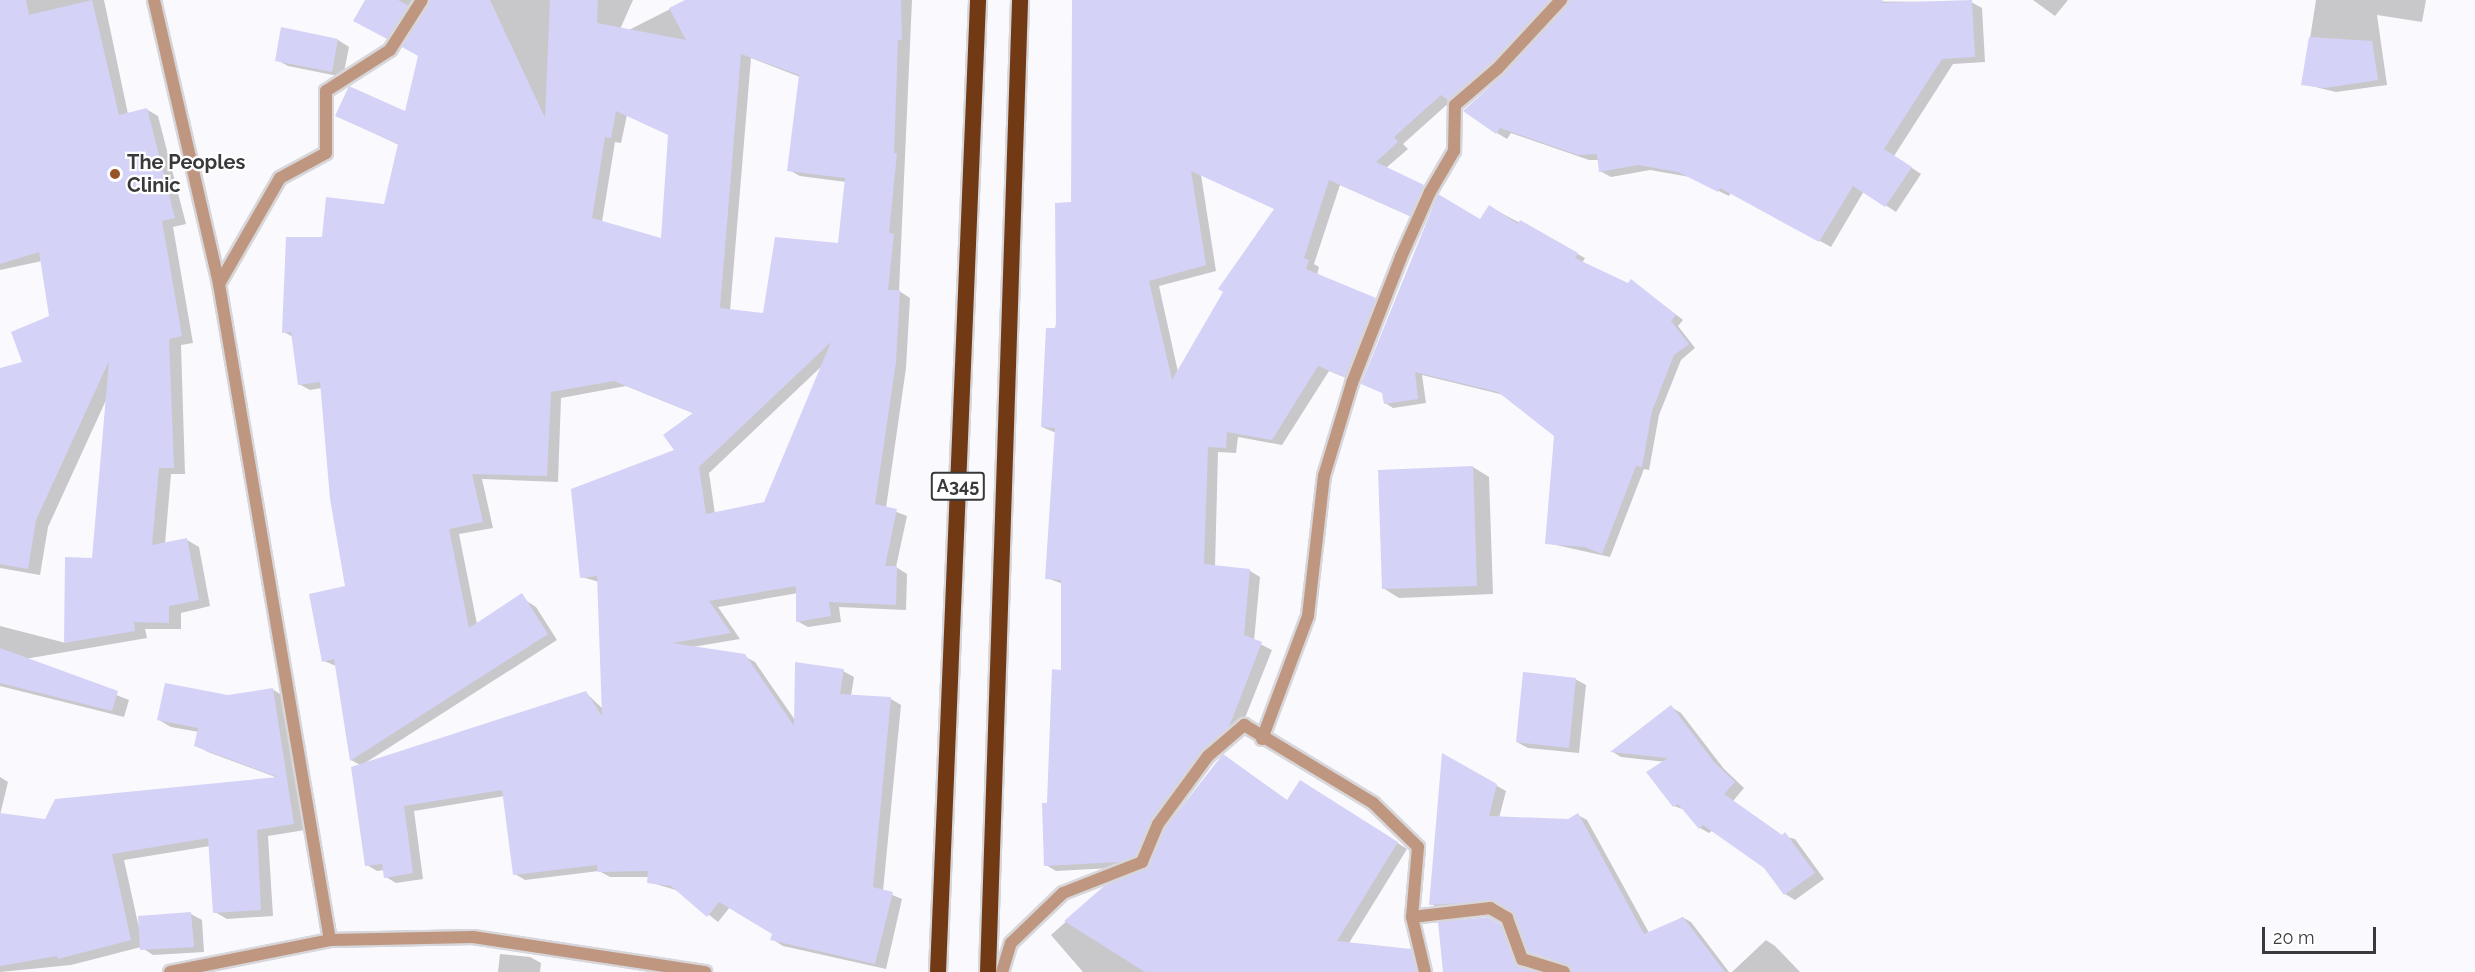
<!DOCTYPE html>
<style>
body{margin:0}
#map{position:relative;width:2475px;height:972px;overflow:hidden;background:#fafafe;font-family:Raleway,sans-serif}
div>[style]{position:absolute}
.shadow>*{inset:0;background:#0003}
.building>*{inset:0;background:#d5d2f7}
.roads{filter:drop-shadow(2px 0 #d7d7db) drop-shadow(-2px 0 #d7d7db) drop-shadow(0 2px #d7d7db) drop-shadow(0 -2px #d7d7db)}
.minor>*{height:12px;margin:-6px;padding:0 6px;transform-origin:6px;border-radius:6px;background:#bf9781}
.trunk>*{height:16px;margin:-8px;padding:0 8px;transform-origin:8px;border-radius:8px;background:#723a14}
.dots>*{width:16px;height:16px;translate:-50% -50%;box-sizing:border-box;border:3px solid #fff;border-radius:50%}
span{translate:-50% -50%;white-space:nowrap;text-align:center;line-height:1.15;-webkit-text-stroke:4.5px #fff;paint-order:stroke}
.shield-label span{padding:2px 4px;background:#fff;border:2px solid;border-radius:4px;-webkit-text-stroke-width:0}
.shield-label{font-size:18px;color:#39393c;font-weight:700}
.poi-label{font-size:20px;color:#39393c;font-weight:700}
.left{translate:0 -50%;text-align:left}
.scale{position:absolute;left:2262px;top:927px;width:114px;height:27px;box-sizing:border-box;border:3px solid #39393c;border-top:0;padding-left:8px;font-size:18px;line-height:21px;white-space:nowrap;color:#39393c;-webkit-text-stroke:4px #fff;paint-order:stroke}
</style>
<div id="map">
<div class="shadow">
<div style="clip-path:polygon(0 0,104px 0,128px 114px,146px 109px,158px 116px,186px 224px,173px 227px,193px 343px,181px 345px,185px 474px,171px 474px,165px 544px,187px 540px,199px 547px,210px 606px,181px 613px,181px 629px,145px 629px,147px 638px,25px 659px,129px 700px,124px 717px,0 686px,0 626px,66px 643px,67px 559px,93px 559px,107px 398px,48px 527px,40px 575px,0 568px,0 369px,24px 363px,51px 317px,42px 261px,0 270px)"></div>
<div style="clip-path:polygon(366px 0,427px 0,398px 44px,355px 20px)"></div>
<div style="clip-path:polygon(evenodd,432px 0,633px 0,617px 36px,688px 0,912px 0,899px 291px,910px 298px,906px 368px,886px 508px,907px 516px,896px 567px,907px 574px,906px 610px,839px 607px,841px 622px,808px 627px,797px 621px,798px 593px,718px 607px,740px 639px,692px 647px,744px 656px,755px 662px,795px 720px,843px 671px,854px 677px,851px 696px,891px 699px,901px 705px,883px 891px,902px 899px,886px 969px,783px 946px,772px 939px,774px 934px,730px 907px,718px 922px,679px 891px,649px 882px,649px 877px,610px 877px,599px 871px,525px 880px,515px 874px,505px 796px,414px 811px,423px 879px,396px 883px,386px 877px,385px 870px,377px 871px,367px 865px,362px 766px,351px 760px,336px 666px,324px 661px,347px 587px,322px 388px,310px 390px,299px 384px,293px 337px,284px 332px,323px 239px,385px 205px,399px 145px,337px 116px,406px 113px,432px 0,751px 58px,800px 77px,789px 170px,800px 176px,846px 182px,839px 245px,764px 315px,730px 311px,751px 58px,432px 0,627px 115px,670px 135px,662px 240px,602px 222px,615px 142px,621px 143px,627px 115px,432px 0,823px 365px,765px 504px,715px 514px,709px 473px,823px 365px,432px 0,626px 386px,695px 414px,676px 451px,582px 577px,599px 582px,603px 709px,586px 693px,365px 763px,557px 640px,536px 607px,525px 600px,477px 624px,459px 534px,493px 528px,482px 479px,558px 482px,561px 398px,626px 386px)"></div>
<div style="clip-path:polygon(evenodd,1073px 0,1566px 0,1503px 68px,1452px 100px,1403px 144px,1408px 149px,1386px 168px,1434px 193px,1421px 221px,1340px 185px,1314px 264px,1319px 267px,1317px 275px,1386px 305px,1356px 382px,1329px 371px,1282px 445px,1238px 437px,1236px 453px,1218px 452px,1215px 567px,1250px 571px,1260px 577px,1254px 641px,1272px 650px,1239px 733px,1212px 757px,1130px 867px,1056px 871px,1046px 865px,1062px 671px,1063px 584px,1047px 578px,1056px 433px,1042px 427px,1072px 204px,1073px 0,1201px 175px,1276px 209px,1178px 372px,1159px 286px,1216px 271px,1201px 175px)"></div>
<div style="clip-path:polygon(1570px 0,1971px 2px,1982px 8px,1985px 62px,1953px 64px,1894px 156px,1921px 174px,1896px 212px,1864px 191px,1831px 247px,1731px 192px,1729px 196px,1690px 177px,1650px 170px,1611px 177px,1600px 171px,1599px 160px,1589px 160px,1511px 133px,1507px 139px,1497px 133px,1505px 75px)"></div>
<div style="clip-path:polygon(2033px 0,2068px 0,2055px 16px)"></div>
<div style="clip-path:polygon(2316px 0,2426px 0,2422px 22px,2377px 15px,2387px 85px,2336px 92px,2303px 84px)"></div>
<div style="clip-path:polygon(283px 29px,338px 40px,349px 47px,343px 77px,288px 66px,277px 60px)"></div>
<div style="clip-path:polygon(1490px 207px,1585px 258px,1582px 263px,1629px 285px,1639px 286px,1683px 320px,1678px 326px,1695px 348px,1681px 360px,1659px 415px,1649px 470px,1644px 469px,1610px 557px,1547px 543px,1556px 436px,1504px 395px,1422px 375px,1426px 403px,1393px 408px,1385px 403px)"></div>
<div style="clip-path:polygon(1473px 467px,1489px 477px,1493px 594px,1399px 598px,1383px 588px)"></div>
<div style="clip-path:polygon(1575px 679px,1586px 685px,1579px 753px,1528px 748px,1517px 742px)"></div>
<div style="clip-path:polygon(272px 689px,285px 697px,305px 830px,268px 836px,273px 916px,227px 919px,215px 912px,210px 846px,124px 860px,139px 928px,191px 914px,202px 920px,204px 952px,153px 955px,141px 947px,71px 965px,0 972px,0 777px,8px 782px,0 815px,46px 821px,278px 778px,208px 752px,195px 745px,199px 732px,171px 727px,159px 720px,228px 697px)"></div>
<div style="clip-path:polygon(1671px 707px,1681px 713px,1724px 769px,1744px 788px,1733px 801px,1783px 836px,1795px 839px,1824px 879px,1795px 900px,1785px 894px,1766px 867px,1713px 830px,1709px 833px,1700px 828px,1685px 810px,1674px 806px,1666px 762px,1621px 757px,1613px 752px)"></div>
<div style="clip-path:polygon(1443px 755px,1506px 791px,1499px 818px,1568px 821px,1578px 815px,1587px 820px,1653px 940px,1682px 917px,1691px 922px,1729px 972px,1579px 970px,1530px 951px,1516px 914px,1504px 906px,1440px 909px,1431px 904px)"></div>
<div style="clip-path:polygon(1233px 762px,1288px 801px,1310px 788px,1407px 849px,1349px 943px,1387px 972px,1083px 972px,1051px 935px,1105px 887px,1149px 869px)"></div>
<div style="clip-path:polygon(1488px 918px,1510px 931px,1526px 970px,1534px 972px,1444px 972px)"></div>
<div style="clip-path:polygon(1766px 940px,1775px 946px,1800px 972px,1732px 972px)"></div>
<div style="clip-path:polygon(500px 954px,530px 957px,541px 963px,540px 972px,463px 972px,498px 972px)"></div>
</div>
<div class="building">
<div style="clip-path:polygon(0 0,26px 0,29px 15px,92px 0,119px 115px,147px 108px,175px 218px,162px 221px,182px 336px,169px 339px,174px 468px,159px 468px,152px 545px,187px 538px,199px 600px,169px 606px,169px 623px,134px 622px,135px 631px,64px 643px,65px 557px,92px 558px,109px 361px,36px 520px,28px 569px,0 564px,0 368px,22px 362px,11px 332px,49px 316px,39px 252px,0 264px)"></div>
<div style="clip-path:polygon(365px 0,398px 0,409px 6px,387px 39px,353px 21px)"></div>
<div style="clip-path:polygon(evenodd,430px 0,490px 0,545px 118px,550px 0,598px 0,597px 23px,686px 40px,669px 8px,685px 0,901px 0,902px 40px,898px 40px,894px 153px,897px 153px,889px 233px,894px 234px,888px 290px,900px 290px,896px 362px,875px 504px,897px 509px,885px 566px,897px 566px,896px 605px,829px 602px,831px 616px,796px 622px,796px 586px,709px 601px,731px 633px,672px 643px,745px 654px,794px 726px,795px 662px,844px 669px,840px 694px,891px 697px,873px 887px,893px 892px,875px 964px,770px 940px,772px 934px,719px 902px,707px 917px,671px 886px,647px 883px,648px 871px,598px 872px,597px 865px,513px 875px,502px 790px,404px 806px,413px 873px,384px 878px,382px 864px,365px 866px,351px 767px,586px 691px,602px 716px,597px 576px,580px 578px,571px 489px,674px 450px,663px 435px,693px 413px,614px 381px,551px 392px,547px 476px,472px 474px,483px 522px,449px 529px,469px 628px,522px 593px,548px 634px,350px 761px,334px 659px,322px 662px,309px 594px,345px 586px,330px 499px,320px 382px,298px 385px,291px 332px,282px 333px,286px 237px,322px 237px,326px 197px,384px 204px,398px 144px,335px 116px,349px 86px,405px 111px,418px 56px,402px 47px,430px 0,741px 54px,799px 75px,787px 171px,845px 178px,838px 243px,775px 237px,763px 313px,720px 308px,741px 54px,430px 0,616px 111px,668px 135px,661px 238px,592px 218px,605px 137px,611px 138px,616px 111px,430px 0,831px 342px,764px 502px,706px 514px,699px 467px,831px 342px)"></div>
<div style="clip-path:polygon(evenodd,1072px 0,1550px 0,1492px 62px,1448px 100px,1441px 95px,1394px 137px,1398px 142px,1376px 162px,1424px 185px,1410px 216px,1329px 180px,1304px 258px,1309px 260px,1306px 269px,1376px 298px,1345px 377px,1318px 366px,1272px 440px,1227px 432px,1226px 448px,1208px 447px,1204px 564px,1250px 569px,1244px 635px,1262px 642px,1229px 727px,1201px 751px,1151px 819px,1136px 856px,1119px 862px,1044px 866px,1042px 803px,1047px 803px,1052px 669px,1061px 670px,1061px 580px,1045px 579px,1055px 428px,1041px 427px,1046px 328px,1056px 328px,1055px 203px,1071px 202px,1072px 0,1191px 171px,1274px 209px,1218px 289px,1223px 292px,1172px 380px,1149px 281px,1206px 265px,1191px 171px)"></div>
<div style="clip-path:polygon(1569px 0,1883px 0,1881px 3px,1972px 0,1975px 57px,1942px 59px,1884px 149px,1912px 167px,1885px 207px,1853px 186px,1819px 242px,1720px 188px,1718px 192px,1678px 172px,1638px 165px,1599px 172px,1597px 154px,1578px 155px,1500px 128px,1496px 134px,1463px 111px,1504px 74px)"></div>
<div style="clip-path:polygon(281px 27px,338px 39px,332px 72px,275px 61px)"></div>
<div style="clip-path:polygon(2309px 37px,2372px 41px,2378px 80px,2325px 88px,2301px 85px)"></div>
<div style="clip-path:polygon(1438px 194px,1480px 219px,1489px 205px,1518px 224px,1520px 220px,1578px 253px,1575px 258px,1628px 283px,1631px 279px,1676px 315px,1671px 321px,1689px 344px,1674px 355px,1652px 411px,1642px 467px,1636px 466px,1602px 554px,1585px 547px,1545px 544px,1554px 436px,1498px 392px,1415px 372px,1418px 399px,1384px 404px,1382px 393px,1361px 384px)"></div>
<div style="clip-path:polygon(1473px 466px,1477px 586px,1382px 589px,1378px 470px)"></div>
<div style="clip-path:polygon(0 648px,118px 691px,112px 711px,0 683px)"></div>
<div style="clip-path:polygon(1523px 672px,1576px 678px,1569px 748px,1516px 742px)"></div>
<div style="clip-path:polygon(165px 683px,228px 695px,273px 688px,294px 824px,257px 830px,261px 910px,213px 913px,208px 838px,112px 854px,131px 940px,58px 959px,57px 956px,0 966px,0 813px,45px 819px,55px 799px,278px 777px,194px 746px,198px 728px,157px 720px)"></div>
<div style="clip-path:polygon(1671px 705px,1714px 762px,1735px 782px,1724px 794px,1782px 835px,1785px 832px,1815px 873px,1784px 895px,1764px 868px,1703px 825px,1699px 829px,1678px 804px,1673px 807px,1646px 772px,1668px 758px,1610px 752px)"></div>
<div style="clip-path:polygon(1442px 753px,1497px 784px,1489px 816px,1568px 819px,1578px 813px,1644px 934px,1683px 917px,1725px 972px,1572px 972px,1567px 964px,1528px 952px,1514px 915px,1494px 901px,1429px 905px)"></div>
<div style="clip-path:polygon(1223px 754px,1287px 800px,1300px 780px,1398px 842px,1337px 941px,1411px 949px,1417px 972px,1145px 972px,1064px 921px,1104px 886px,1148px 868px,1165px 828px)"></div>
<div style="clip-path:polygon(191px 912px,194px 947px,140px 950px,138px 916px)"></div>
<div style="clip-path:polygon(1488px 917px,1500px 924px,1516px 965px,1536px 972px,1443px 972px,1438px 922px)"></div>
</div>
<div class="roads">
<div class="minor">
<div style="left:154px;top:0;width:291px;rotate:77.1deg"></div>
<div style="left:219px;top:284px;width:665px;rotate:80.4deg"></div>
<div style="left:219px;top:284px;width:122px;rotate:-60.1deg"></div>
<div style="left:280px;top:178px;width:52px;rotate:-28.5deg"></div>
<div style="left:326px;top:153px;width:62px;rotate:-90deg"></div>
<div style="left:326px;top:91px;width:76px;rotate:-32.6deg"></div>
<div style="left:390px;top:50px;width:59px;rotate:-57.4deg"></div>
<div style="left:1262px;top:739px;width:131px;rotate:-69.5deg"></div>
<div style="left:1308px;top:616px;width:141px;rotate:-83.5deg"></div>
<div style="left:1324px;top:476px;width:97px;rotate:-73.2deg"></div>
<div style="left:1352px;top:383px;width:135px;rotate:-68.7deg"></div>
<div style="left:1401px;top:257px;width:71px;rotate:-66deg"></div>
<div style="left:1430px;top:192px;width:48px;rotate:-59.7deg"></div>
<div style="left:1454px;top:151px;width:46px;rotate:-88.8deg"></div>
<div style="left:1455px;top:105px;width:57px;rotate:-40.7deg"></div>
<div style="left:1498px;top:68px;width:93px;rotate:-47.2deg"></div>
<div style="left:1412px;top:917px;width:57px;rotate:76.7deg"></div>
<div style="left:170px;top:972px;width:163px;rotate:-11.3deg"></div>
<div style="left:330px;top:940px;width:143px;rotate:-1.2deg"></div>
<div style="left:473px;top:937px;width:235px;rotate:8.6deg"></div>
<div style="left:1002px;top:972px;width:30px;rotate:-73deg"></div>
<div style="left:1011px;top:943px;width:72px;rotate:-43.9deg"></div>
<div style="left:1063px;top:893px;width:85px;rotate:-21.4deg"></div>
<div style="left:1142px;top:862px;width:41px;rotate:-67.2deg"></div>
<div style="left:1158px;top:824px;width:84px;rotate:-53.7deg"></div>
<div style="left:1208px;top:756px;width:48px;rotate:-40.7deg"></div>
<div style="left:1244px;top:725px;width:151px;rotate:31.2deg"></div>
<div style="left:1373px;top:803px;width:63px;rotate:44.4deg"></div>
<div style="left:1418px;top:847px;width:70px;rotate:94.9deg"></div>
<div style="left:1412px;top:917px;width:79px;rotate:-6.6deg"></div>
<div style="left:1490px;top:908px;width:20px;rotate:30deg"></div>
<div style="left:1507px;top:918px;width:44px;rotate:69.9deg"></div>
<div style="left:1522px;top:959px;width:44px;rotate:17.2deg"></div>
</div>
<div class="trunk">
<div style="left:938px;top:972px;width:973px;rotate:-87.64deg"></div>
<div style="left:988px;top:972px;width:973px;rotate:-88.11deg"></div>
</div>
</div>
<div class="dots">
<div style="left:115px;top:174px;background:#975326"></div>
</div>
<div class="shield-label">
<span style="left:958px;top:486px">A345</span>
</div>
<div class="poi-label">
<span class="left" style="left:127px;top:174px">The Peoples<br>Clinic</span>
</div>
<div class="scale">20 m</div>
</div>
